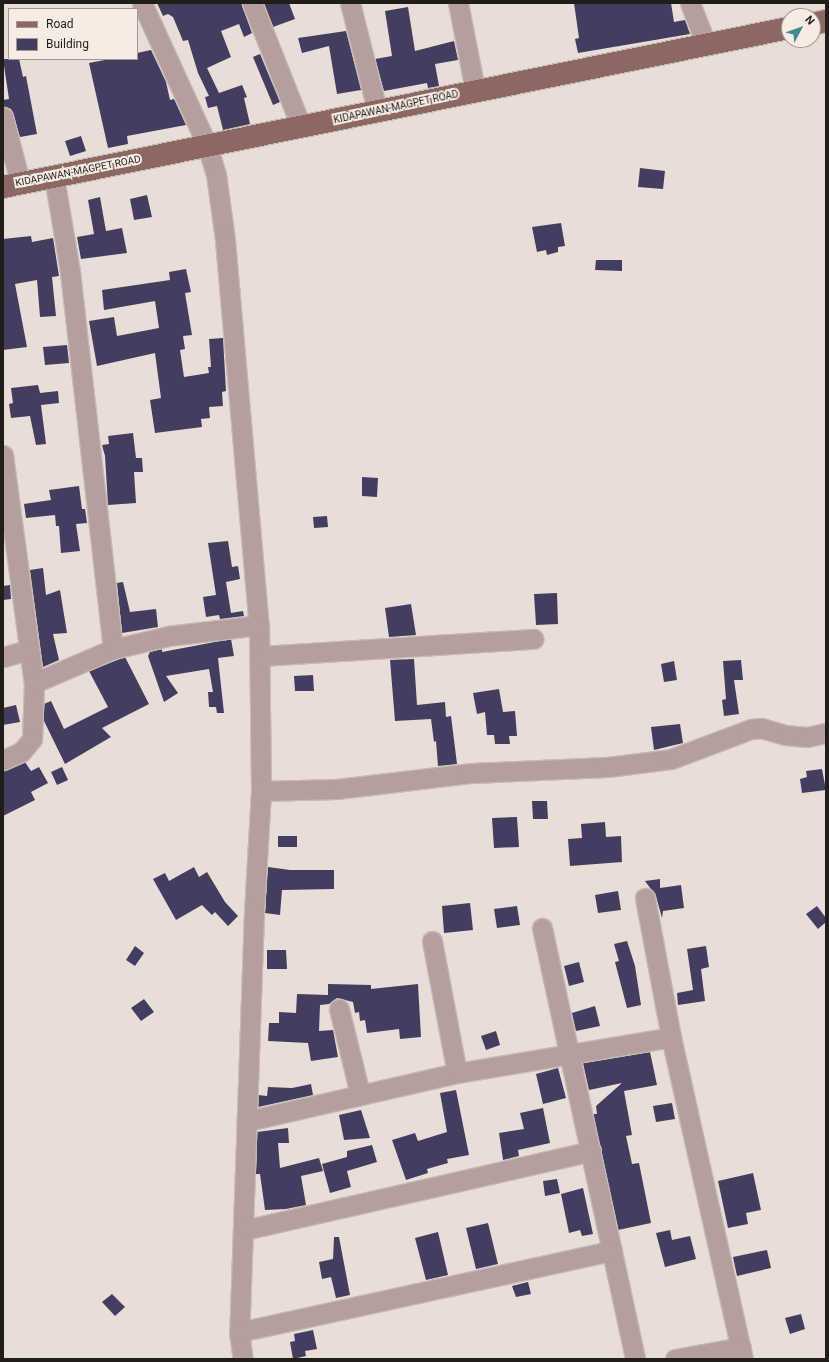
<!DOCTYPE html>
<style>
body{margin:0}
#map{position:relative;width:829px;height:1362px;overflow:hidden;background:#e9ded7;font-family:Roboto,sans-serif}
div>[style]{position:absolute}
.building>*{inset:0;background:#433e60}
.roads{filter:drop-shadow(1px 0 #c5bbb5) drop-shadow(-1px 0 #c5bbb5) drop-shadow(0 1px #c5bbb5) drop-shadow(0 -1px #c5bbb5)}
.minor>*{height:19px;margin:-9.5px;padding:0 9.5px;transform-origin:9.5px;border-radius:9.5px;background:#b49f9c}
.major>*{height:22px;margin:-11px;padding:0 11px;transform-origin:11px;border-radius:11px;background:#8d6863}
span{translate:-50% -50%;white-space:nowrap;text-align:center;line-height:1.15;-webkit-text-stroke:4px #f6ece4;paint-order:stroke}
.street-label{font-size:10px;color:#201d1a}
.frame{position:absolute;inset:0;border:4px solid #201d1a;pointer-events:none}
.legend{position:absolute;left:8px;top:8px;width:130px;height:52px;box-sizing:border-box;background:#f6ece4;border:1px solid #a09993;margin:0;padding:5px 7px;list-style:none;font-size:12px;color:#201d1a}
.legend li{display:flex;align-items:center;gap:8px;height:20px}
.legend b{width:20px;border:1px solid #a09993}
.north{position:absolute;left:781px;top:8px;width:40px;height:40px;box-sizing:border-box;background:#f6ece4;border:1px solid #a09993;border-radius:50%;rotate:49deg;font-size:11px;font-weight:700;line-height:16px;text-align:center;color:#201d1a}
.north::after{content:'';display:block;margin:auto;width:14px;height:18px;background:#428a90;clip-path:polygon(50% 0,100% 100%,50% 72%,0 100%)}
</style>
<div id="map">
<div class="building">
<div style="clip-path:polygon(157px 3px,241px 3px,252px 33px,244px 37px,239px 24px,221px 31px,231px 57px,207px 68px,219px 93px,242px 85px,247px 97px,244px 98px,250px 124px,223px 130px,217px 106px,208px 108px,205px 97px,209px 96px,198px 73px,188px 40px,183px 41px,173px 17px,168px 14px,163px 16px)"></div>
<div style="clip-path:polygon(264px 3px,289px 3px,295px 19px,273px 27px)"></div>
<div style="clip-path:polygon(574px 3px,671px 3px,674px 22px,685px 20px,690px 34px,578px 53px,575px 39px,579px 38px)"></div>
<div style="clip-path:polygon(408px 7px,415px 51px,454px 41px,458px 60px,435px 64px,439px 86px,428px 88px,427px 83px,384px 91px,375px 59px,392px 56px,385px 11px)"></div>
<div style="clip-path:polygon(346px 31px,361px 90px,337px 94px,329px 46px,302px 53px,298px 38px)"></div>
<div style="clip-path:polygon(151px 50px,166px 82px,170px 100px,174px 99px,186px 125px,127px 136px,128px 144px,108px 148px,89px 63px,110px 59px,137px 59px,137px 53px)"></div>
<div style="clip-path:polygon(260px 54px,280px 102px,273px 105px,253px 57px)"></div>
<div style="clip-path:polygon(3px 59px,19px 59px,23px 77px,26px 76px,37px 134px,20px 137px,13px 114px,11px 109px,3px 106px,3px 100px,9px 99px)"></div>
<div style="clip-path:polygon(81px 136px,86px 151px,70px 156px,65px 141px)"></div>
<div style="clip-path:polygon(640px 168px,665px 171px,663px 189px,638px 187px)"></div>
<div style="clip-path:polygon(147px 195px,152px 217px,134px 220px,130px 199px)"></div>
<div style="clip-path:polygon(100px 197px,106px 231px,122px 228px,127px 253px,81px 259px,77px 237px,94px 234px,88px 200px)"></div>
<div style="clip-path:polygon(561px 223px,565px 246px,558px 247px,558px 252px,547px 255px,546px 250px,537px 252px,532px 227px)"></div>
<div style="clip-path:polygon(31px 236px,32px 242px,53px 238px,59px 276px,52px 277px,56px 316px,40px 317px,37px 280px,15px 284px,27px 347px,3px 350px,3px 239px)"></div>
<div style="clip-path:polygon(596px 260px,622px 260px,622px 271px,595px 270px)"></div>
<div style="clip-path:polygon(186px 269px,191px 292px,185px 293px,192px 335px,183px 336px,185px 349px,180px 350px,184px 377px,209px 373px,208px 367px,211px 367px,209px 339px,223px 338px,226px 391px,222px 392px,223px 406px,209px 407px,210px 418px,201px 419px,202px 427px,155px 433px,150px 400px,161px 398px,155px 353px,97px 366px,89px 321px,114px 317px,117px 336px,159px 328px,155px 301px,104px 310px,102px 290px,170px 280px,169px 272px)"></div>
<div style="clip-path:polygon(67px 345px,69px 363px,45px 365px,43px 347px)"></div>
<div style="clip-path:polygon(38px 385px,40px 393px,58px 391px,59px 403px,41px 405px,46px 444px,36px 445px,30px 416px,11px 418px,9px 404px,13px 403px,11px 388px)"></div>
<div style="clip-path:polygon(133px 433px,136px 458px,142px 458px,143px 472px,134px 472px,136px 503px,108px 505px,105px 456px,102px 445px,109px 444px,108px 436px)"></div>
<div style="clip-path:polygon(362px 477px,378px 478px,377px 497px,362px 496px)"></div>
<div style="clip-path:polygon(79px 486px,82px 509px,85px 509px,87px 523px,76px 524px,80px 551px,61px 553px,59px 526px,56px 526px,55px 515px,26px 518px,24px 504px,51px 500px,49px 490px)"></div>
<div style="clip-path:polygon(327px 516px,328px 527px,314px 528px,313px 517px)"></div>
<div style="clip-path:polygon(228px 541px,232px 567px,238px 566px,240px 579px,226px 582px,231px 613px,243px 611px,244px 616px,220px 619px,219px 615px,206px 617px,203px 597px,216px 595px,208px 543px)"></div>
<div style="clip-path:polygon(43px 568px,46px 595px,60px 590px,67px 633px,53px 634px,59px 660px,43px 667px,30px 570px)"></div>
<div style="clip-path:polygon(123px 582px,130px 612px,156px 609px,158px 627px,122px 633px,117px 583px)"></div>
<div style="clip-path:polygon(10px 585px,11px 599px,3px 600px,3px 586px)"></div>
<div style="clip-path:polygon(557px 593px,558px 624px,536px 625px,534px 594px)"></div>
<div style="clip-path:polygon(411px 604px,416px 635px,389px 637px,385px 608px)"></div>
<div style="clip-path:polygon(231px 639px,234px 656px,218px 658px,224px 713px,217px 713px,216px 707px,209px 707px,208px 692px,213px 692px,209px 669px,166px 676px,178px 693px,164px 702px,148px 656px,150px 652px,162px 649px,162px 652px)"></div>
<div style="clip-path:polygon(125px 657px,149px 704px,102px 728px,111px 737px,65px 764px,44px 721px,44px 704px,51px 701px,64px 729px,108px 707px,89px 671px)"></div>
<div style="clip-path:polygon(414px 659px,417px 705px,445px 702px,446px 717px,451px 716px,457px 764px,438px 766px,436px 741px,434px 742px,431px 719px,395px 721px,390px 660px)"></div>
<div style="clip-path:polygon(741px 660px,743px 680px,734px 680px,739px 714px,724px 716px,722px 700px,726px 699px,723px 661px)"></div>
<div style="clip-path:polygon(674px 661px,677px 680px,664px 682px,661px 664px)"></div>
<div style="clip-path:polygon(313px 675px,314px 691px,295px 691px,294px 676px)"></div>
<div style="clip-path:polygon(499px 689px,503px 712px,515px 711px,517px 736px,509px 736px,510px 744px,495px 744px,494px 735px,487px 735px,485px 712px,477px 714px,473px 693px)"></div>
<div style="clip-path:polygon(16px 705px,20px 722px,3px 725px,3px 708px)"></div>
<div style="clip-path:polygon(680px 724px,683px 743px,654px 750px,651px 727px)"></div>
<div style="clip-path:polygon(25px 762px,31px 771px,39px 767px,48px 783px,31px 792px,35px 800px,3px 816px,3px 771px)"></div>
<div style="clip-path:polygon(62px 767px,68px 780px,57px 785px,51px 772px)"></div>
<div style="clip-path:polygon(822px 769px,826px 790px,802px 793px,800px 779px,807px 777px,806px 771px)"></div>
<div style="clip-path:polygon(532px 801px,547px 801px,548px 819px,533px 819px)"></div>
<div style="clip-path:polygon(517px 817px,519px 847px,494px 848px,492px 818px)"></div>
<div style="clip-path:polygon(605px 822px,606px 837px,621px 836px,622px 862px,570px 866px,568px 839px,582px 838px,581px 824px)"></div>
<div style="clip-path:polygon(278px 836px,297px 836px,297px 847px,278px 847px)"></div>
<div style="clip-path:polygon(194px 867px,199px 877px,207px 872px,225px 902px,238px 916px,228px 926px,215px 912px,212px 915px,202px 905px,176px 920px,153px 879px,165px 873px,169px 881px)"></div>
<div style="clip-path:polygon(268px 867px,290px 870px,334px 870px,334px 889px,282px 890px,280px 915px,265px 913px)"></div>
<div style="clip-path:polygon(660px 879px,660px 888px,681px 885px,684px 908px,663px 911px,662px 918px,656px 896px,645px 881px)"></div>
<div style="clip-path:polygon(618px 891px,621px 910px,598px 913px,595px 895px)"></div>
<div style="clip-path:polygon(470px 903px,473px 930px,444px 933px,442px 906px)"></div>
<div style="clip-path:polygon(517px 906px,520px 925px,497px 928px,494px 909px)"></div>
<div style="clip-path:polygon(817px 906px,826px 918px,826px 922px,818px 929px,806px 914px)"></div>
<div style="clip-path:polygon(627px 941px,635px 966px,641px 1005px,627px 1008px,615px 962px,619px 961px,614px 944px)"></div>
<div style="clip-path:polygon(135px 946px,144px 953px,135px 966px,126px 960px)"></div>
<div style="clip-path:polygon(706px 946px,709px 967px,701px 969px,705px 1001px,678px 1005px,677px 993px,693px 990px,687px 949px)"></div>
<div style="clip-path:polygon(267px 950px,286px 950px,287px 969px,267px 969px)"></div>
<div style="clip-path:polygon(579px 962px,584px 982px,569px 986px,564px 966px)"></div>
<div style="clip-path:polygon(328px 984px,371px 985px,371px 989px,418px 984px,421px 1037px,400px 1039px,399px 1029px,367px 1033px,365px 1020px,360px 1021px,359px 1012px,355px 1013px,353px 1002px,337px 998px,329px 1004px,320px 1005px,319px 1031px,333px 1030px,338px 1057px,311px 1061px,308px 1043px,268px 1041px,269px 1023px,279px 1023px,279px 1012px,296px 1013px,297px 994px,328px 995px)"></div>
<div style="clip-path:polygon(144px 999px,154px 1012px,141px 1021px,131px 1008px)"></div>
<div style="clip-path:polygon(595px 1006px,600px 1026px,576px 1031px,572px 1013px)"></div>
<div style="clip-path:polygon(496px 1031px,500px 1045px,486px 1050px,481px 1036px)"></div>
<div style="clip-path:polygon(650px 1052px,657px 1085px,624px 1091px,632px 1135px,626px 1136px,632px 1164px,639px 1163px,651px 1223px,618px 1230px,593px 1114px,597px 1114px,596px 1106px,622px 1083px,589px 1090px,583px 1063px)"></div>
<div style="clip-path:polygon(558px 1068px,566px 1098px,543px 1104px,536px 1074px)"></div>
<div style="clip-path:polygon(311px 1084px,313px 1095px,258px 1107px,258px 1095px,267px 1096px,268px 1087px,292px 1088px)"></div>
<div style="clip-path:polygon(456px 1090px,469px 1155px,447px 1159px,448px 1163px,427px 1169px,428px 1173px,406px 1180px,392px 1140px,415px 1133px,418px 1141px,447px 1132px,440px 1093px)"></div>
<div style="clip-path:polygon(672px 1103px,675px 1119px,656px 1122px,653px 1106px)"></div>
<div style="clip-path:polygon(543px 1108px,550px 1143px,518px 1150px,519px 1156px,503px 1160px,499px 1133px,524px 1129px,520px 1113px)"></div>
<div style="clip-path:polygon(361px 1110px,370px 1138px,344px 1140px,339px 1115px)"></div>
<div style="clip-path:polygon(288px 1128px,289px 1143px,278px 1143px,280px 1168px,319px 1158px,323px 1171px,301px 1176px,306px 1205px,286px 1209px,265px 1210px,260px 1174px,256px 1174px,257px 1132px)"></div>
<div style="clip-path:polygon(372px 1145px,377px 1162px,347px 1171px,351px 1187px,330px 1193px,322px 1164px,347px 1157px,347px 1151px)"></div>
<div style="clip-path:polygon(753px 1173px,761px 1210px,746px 1213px,748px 1224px,728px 1228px,718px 1181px)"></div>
<div style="clip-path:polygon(557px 1179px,560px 1193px,545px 1196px,543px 1181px)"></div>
<div style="clip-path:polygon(583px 1188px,593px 1234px,582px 1236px,580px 1230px,569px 1233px,561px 1194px)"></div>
<div style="clip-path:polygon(488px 1223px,498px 1264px,476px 1269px,466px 1228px)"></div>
<div style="clip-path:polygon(670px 1230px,672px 1240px,690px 1236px,696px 1259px,665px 1267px,656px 1233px)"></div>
<div style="clip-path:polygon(438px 1232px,448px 1275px,426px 1280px,415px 1238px)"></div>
<div style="clip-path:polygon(334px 1237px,339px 1237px,350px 1295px,336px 1298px,331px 1277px,322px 1279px,319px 1262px,333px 1259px)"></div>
<div style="clip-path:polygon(767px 1250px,771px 1268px,737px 1276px,733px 1257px)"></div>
<div style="clip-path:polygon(528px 1282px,531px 1294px,516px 1297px,512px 1286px)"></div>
<div style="clip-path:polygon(112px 1294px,125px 1307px,115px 1316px,102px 1302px)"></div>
<div style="clip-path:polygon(801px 1314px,805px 1329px,790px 1334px,785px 1318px)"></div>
<div style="clip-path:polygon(313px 1330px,317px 1349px,305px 1351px,306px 1356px,293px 1359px,290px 1342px,295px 1341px,294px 1334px)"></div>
</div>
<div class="roads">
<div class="minor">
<div style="left:142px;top:3px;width:156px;rotate:65.4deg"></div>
<div style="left:207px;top:145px;width:30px;rotate:73deg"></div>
<div style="left:216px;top:174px;width:67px;rotate:82.2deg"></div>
<div style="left:225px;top:240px;width:386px;rotate:85deg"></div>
<div style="left:259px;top:625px;width:166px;rotate:89.3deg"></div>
<div style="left:261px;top:791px;width:121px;rotate:93.3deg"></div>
<div style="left:254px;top:912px;width:420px;rotate:92deg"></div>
<div style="left:239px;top:1332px;width:27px;rotate:82deg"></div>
<div style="left:252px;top:3px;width:132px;rotate:68.3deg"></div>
<div style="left:350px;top:3px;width:110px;rotate:75.8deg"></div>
<div style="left:458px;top:3px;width:89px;rotate:78.9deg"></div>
<div style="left:690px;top:3px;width:44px;rotate:68.7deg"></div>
<div style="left:3px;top:117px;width:67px;rotate:75.3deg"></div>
<div style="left:54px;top:177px;width:96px;rotate:80.4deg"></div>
<div style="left:70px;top:272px;width:379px;rotate:83.5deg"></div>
<div style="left:3px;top:455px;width:230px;rotate:82.3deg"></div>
<div style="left:34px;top:683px;width:56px;rotate:92deg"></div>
<div style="left:32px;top:739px;width:17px;rotate:130deg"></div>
<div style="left:21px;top:752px;width:20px;rotate:156deg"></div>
<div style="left:261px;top:656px;width:273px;rotate:-3.6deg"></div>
<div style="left:3px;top:657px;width:26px;rotate:-16deg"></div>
<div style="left:34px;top:683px;width:86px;rotate:-23.3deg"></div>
<div style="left:113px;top:649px;width:57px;rotate:-13.3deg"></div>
<div style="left:168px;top:636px;width:92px;rotate:-6.9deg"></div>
<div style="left:261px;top:791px;width:76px;rotate:-1.5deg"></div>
<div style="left:337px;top:789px;width:136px;rotate:-6.8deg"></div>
<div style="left:472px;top:773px;width:135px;rotate:-2.5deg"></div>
<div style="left:607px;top:767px;width:64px;rotate:-7.1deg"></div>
<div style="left:671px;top:759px;width:85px;rotate:-20.6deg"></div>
<div style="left:751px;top:729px;width:10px;rotate:-6deg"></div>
<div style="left:761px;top:728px;width:25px;rotate:16deg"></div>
<div style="left:785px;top:735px;width:22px;rotate:5deg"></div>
<div style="left:807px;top:737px;width:19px;rotate:-12deg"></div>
<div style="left:645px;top:898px;width:141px;rotate:79.4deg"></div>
<div style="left:671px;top:1037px;width:330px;rotate:77.4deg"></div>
<div style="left:542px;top:928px;width:441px;rotate:77.8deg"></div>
<div style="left:432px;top:941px;width:134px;rotate:79.3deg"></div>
<div style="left:339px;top:1009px;width:88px;rotate:76.1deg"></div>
<div style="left:247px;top:1121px;width:215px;rotate:-12.9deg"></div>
<div style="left:457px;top:1073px;width:217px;rotate:-9.5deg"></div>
<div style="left:244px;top:1230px;width:356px;rotate:-12.8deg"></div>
<div style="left:239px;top:1332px;width:382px;rotate:-12.3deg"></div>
<div style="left:675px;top:1359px;width:67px;rotate:-10.3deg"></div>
</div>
<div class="major">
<div style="left:813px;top:24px;width:13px;rotate:-13deg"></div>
<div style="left:3px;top:187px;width:802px;rotate:-11.44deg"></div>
</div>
</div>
<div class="street-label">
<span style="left:396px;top:107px;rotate:-12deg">KIDAPAWAN-MAGPET ROAD</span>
<span style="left:78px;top:171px;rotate:-11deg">KIDAPAWAN-MAGPET ROAD</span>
</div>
<div class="frame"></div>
<ul class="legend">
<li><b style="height:5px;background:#8d6863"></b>Road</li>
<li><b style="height:11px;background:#433e60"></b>Building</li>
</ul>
<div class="north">N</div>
</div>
